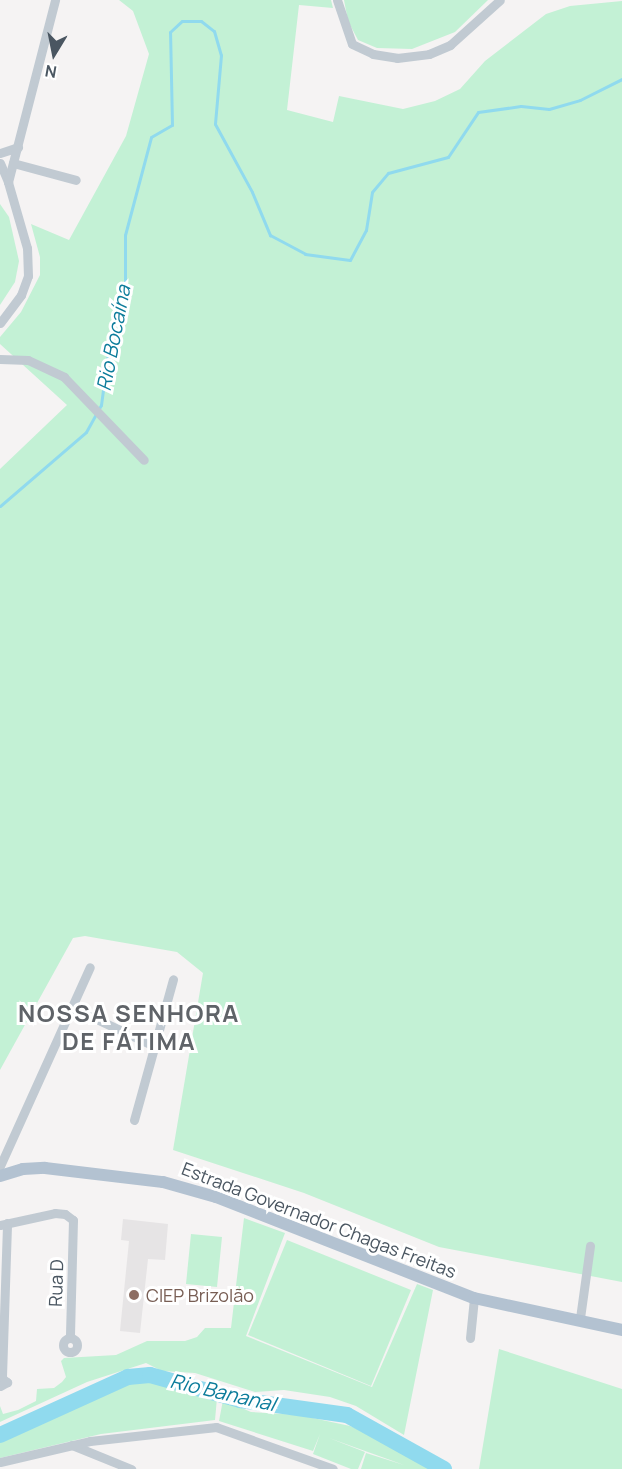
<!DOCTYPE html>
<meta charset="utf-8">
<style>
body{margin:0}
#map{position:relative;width:622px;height:1469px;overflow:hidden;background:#f5f3f3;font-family:Manrope,sans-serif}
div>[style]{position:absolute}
.education>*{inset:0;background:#e6e4e5}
.green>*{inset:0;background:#c3f1d5}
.stream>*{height:3px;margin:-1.5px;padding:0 1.5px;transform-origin:1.5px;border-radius:1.5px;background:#90daee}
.river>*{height:16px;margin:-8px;padding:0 8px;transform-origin:8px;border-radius:8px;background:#90daee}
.minor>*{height:9px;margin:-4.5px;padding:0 4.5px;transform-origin:4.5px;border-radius:4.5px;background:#c1cad2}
.minor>.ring{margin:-4.5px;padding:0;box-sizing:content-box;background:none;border:9px solid #c1cad2;border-radius:50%}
.major>*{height:12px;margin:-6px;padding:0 6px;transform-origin:6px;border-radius:6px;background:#b3c2d1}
.dots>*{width:16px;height:16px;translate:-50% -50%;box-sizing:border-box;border:3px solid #fff;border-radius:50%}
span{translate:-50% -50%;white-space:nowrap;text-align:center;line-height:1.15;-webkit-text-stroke:6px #fff;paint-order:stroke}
.street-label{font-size:18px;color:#4a5661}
.education-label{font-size:18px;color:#785e54}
.left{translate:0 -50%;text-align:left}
.water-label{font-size:20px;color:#0c7c9b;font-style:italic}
.district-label{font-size:24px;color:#5f6368;font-weight:700;letter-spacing:1.5px}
.north{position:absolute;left:24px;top:24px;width:60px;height:60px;-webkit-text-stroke:4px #fff;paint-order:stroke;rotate:190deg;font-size:16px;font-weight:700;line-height:24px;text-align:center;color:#4a5661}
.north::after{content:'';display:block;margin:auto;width:21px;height:27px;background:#4a5661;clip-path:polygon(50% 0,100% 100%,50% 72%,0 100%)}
</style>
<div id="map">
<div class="education">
<div style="clip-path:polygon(123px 1219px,168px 1224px,165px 1260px,148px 1259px,140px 1333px,120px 1331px,129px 1241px,121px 1240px)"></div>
</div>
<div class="green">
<div style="clip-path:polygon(119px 0,331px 0,333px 8px,299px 5px,287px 110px,333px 122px,339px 96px,403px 109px,435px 101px,460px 89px,485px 61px,546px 14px,570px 6px,622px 1px,622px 1282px,439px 1247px,304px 1193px,173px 1150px,203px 973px,177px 952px,85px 936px,73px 938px,0 1070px,0 469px,67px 405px,0 344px,0 337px,21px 312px,40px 275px,40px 257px,31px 224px,69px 240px,126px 136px,149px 54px,133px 11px)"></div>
<div style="clip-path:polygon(344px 0,488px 0,455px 32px,412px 49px,377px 48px,358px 40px,348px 21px)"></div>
<div style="clip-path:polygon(0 204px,9px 217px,19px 261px,15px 282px,0 305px)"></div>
<div style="clip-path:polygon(244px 1218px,285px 1233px,246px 1336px,372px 1387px,417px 1284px,433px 1290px,404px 1435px,356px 1406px,330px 1397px,284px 1390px,255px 1392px,195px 1373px,162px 1371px,146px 1363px,87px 1382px,0 1422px,0 1406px,3px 1414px,18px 1410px,36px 1401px,37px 1389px,54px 1388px,62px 1382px,66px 1377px,61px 1361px,64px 1358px,116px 1355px,147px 1341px,185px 1341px,197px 1337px,205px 1328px,231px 1328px)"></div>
<div style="clip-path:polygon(191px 1234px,222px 1237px,217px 1287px,186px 1284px)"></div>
<div style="clip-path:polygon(287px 1240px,411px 1290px,371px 1386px,248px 1335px)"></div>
<div style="clip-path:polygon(499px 1349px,622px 1389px,622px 1469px,479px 1469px)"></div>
<div style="clip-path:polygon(133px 1382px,163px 1382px,217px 1398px,215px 1420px,101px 1434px,0 1458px,0 1438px,87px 1398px)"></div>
<div style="clip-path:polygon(223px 1400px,251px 1412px,299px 1415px,350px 1426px,400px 1446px,433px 1469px,361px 1469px,366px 1453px,404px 1465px,329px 1438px,365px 1452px,358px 1469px,351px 1469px,313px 1454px,320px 1434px,313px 1451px,219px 1421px)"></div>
</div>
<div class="stream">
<div style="left:0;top:506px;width:113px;rotate:-40.7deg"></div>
<div style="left:86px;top:432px;width:31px;rotate:-61deg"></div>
<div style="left:101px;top:405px;width:76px;rotate:-82.4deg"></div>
<div style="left:111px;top:330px;width:47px;rotate:-72.7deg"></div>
<div style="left:125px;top:285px;width:50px;rotate:-90deg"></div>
<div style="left:125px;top:235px;width:101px;rotate:-75.1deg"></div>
<div style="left:151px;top:137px;width:24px;rotate:-30deg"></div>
<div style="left:172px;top:125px;width:93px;rotate:-91.2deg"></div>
<div style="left:170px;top:32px;width:16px;rotate:-43deg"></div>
<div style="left:182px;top:21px;width:19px"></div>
<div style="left:201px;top:21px;width:16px;rotate:38deg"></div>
<div style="left:214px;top:31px;width:25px;rotate:74deg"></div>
<div style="left:221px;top:55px;width:69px;rotate:95deg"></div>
<div style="left:215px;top:124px;width:77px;rotate:61.4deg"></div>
<div style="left:252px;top:192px;width:47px;rotate:67.3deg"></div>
<div style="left:270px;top:235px;width:40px;rotate:28deg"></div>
<div style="left:305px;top:254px;width:45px;rotate:7.6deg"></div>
<div style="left:350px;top:260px;width:34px;rotate:-62deg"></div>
<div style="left:366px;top:230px;width:38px;rotate:-81deg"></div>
<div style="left:372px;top:192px;width:25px;rotate:-50deg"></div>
<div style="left:388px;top:173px;width:62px;rotate:-14.9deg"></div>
<div style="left:448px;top:157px;width:54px;rotate:-56.3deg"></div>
<div style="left:478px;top:112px;width:43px;rotate:-7.9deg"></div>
<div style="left:521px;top:106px;width:28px;rotate:6deg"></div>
<div style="left:549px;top:109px;width:32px;rotate:-16deg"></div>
<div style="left:580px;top:100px;width:47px;rotate:-26.6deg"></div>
</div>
<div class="river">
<div style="left:0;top:1435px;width:141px;rotate:-24.4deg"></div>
<div style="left:128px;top:1377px;width:22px;rotate:-5deg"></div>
<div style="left:150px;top:1375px;width:93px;rotate:15.5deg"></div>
<div style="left:240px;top:1400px;width:108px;rotate:8deg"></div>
<div style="left:347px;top:1415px;width:111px;rotate:29.1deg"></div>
</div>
<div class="minor">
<div style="left:337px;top:0;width:46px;rotate:71.2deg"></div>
<div style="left:352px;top:44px;width:23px;rotate:25deg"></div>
<div style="left:373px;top:54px;width:24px;rotate:9deg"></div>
<div style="left:397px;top:58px;width:32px;rotate:-7deg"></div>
<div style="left:429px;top:54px;width:23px;rotate:-23deg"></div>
<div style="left:450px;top:45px;width:67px;rotate:-42deg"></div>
<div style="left:0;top:153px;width:19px;rotate:-18deg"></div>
<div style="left:0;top:163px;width:21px;rotate:67deg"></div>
<div style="left:13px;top:163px;width:65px;rotate:15.1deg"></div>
<div style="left:0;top:323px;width:35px;rotate:-53deg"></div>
<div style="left:21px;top:295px;width:20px;rotate:-70deg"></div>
<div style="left:28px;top:276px;width:28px;rotate:-92deg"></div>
<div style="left:27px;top:248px;width:69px;rotate:-106.1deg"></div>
<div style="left:8px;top:182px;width:188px;rotate:-75.5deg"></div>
<div style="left:0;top:359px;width:28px;rotate:2deg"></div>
<div style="left:28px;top:360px;width:40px;rotate:25deg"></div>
<div style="left:64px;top:377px;width:115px;rotate:46.1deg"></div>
<div style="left:73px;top:1008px;width:87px;rotate:25.1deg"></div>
<div style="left:134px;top:1120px;width:146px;rotate:-74.5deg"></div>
<div style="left:0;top:1166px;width:218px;rotate:-65.7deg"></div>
<div style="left:0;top:1225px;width:56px;rotate:-12.3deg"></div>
<div style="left:55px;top:1213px;width:10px;rotate:6deg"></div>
<div style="left:65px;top:1214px;width:10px;rotate:37deg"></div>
<div style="left:73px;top:1220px;width:118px;rotate:91.5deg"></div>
<div style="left:580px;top:1318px;width:73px;rotate:-82.1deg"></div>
<div style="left:470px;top:1338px;width:40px;rotate:-84.3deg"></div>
<div class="ring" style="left:63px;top:1338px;width:5px;height:5px"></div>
<div style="left:2px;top:1376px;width:153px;rotate:-88.1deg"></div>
<div style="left:0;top:1377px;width:9px;rotate:36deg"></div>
<div style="left:7px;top:1382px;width:8px;rotate:150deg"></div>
<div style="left:72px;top:1445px;width:64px;rotate:22.1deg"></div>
<div style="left:0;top:1462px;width:92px;rotate:-13.1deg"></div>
<div style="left:90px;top:1441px;width:127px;rotate:-6.3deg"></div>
<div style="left:216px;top:1427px;width:124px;rotate:19.7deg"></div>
</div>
<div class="major">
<div style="left:0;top:1176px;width:24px;rotate:-17deg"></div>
<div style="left:23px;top:1169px;width:22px;rotate:-3deg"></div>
<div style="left:45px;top:1168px;width:119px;rotate:6.8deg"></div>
<div style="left:163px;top:1182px;width:55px;rotate:15.8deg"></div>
<div style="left:216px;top:1197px;width:277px;rotate:21.4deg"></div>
<div style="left:474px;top:1298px;width:151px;rotate:12.2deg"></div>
</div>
<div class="dots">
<div style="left:134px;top:1295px;background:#8d6e63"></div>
</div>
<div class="street-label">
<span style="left:319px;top:1220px;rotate:21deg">Estrada Governador Chagas Freitas</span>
<span style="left:56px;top:1283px;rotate:-88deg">Rua D</span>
</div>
<div class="education-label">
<span class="left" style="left:146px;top:1295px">CIEP Brizolão</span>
</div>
<div class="water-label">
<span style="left:113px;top:338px;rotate:-79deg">Rio Bocaína</span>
<span style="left:223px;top:1392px;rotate:13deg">Rio Bananal</span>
</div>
<div class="district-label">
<span style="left:129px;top:1027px">NOSSA SENHORA<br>DE FÁTIMA</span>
</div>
<div class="north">N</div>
</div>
